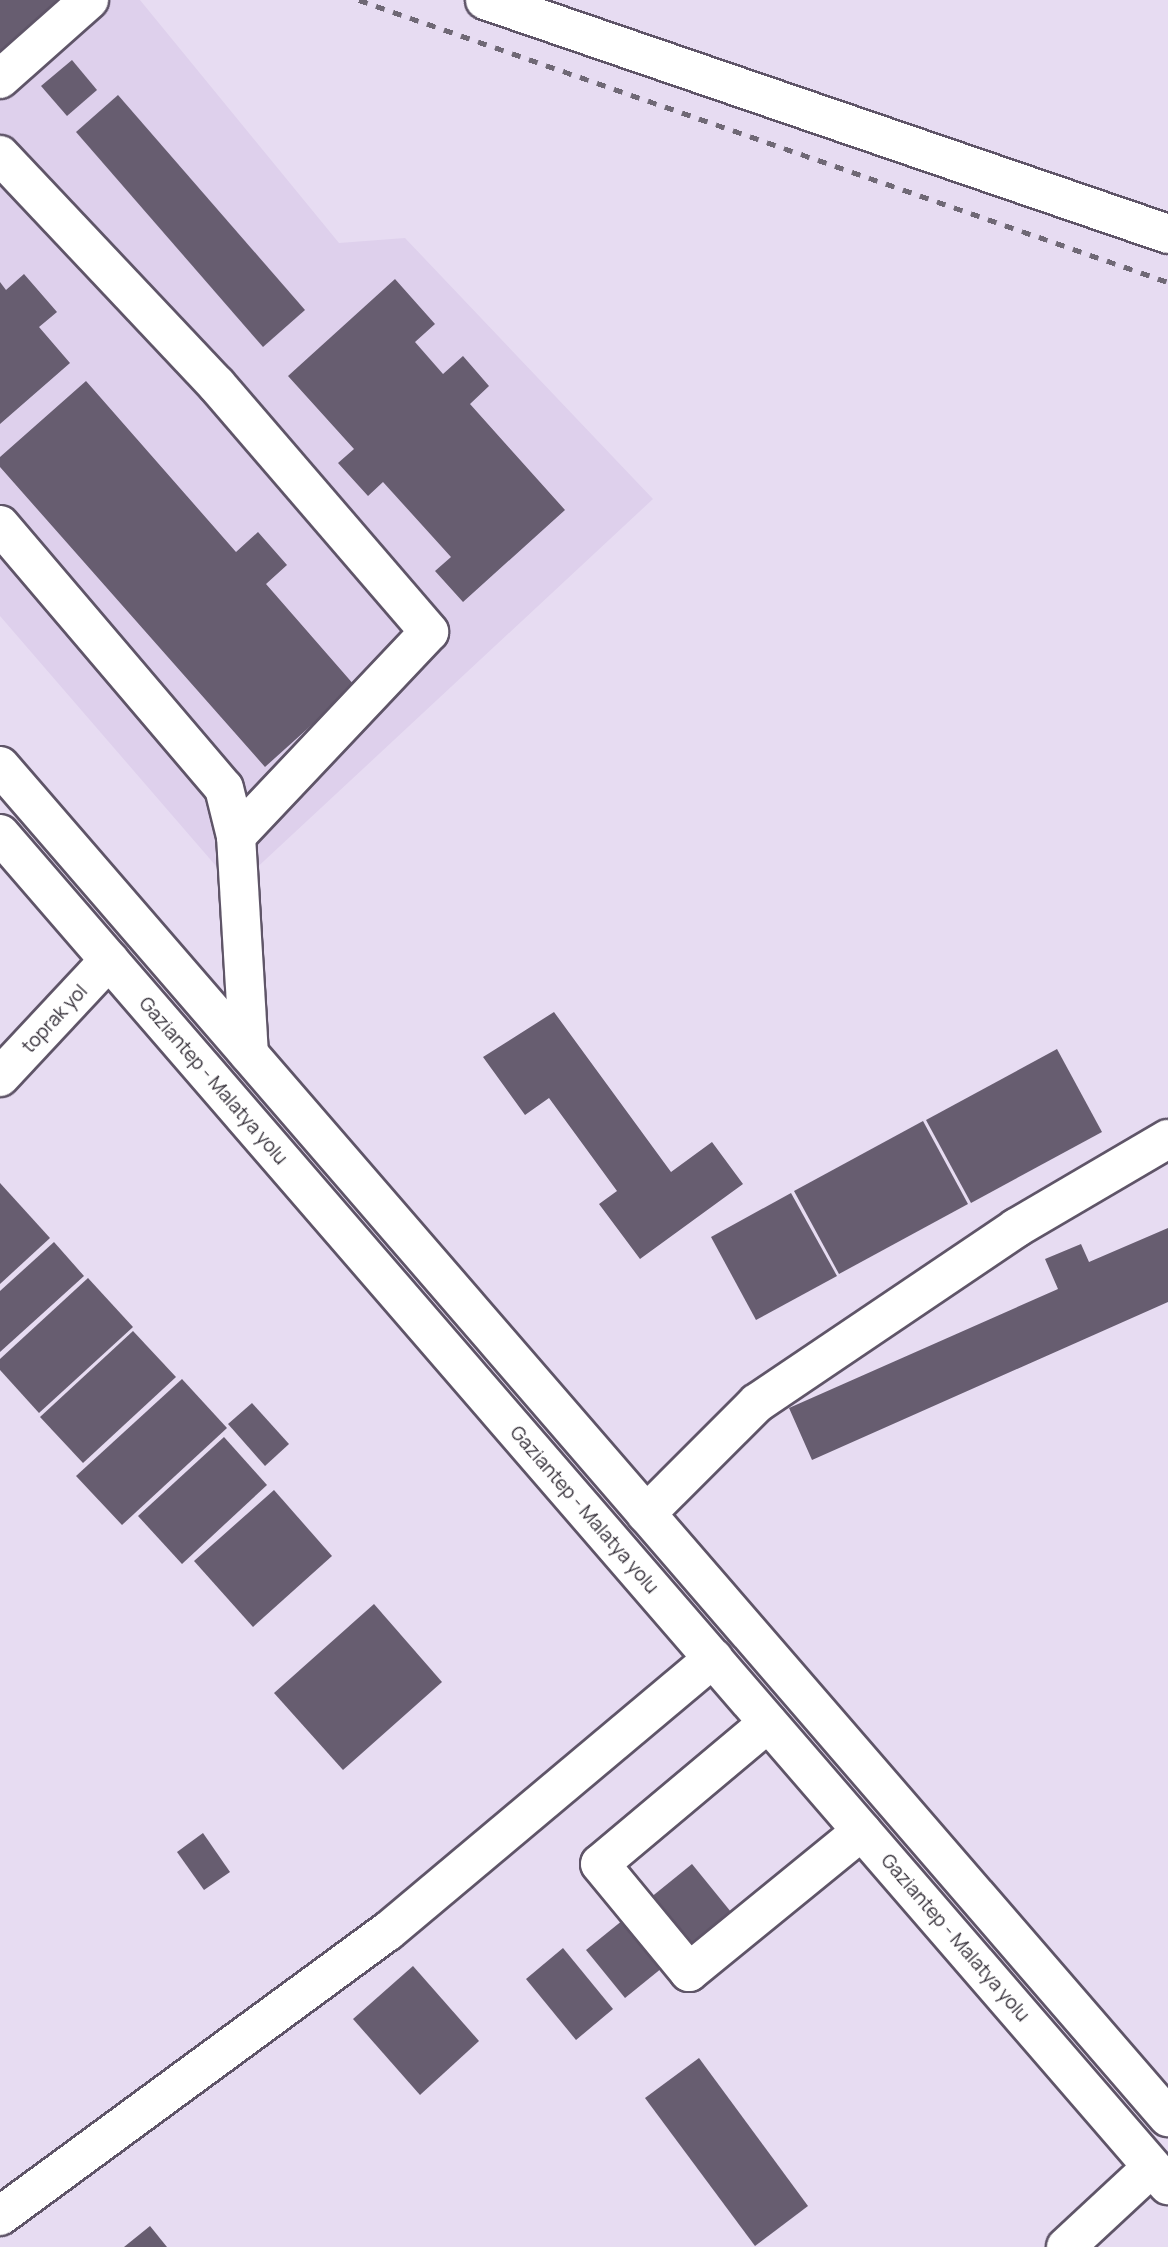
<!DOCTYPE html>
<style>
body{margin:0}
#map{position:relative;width:1168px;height:2247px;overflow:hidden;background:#e7dcf2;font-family:Manrope,sans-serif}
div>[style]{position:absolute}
.built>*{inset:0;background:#ded0ec}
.building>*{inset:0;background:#675d70}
.roads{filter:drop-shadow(2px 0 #5f5568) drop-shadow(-2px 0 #5f5568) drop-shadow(0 2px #5f5568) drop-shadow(0 -2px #5f5568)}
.minor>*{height:38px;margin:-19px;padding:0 19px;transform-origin:19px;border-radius:19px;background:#fff}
.highway>*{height:38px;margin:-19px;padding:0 19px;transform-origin:19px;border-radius:19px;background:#fff}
.rail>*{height:5px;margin-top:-2.5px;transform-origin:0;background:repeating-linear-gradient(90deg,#6f6875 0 9px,transparent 0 18px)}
span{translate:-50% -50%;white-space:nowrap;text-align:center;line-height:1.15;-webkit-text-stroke:7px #fff;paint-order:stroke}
.street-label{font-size:19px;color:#37323b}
</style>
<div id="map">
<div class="built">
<div style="clip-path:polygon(0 0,140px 0,339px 243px,405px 238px,653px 499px,235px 888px,0 616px)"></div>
</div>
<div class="building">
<div style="clip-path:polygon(0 0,79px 0,9px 62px,0 52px)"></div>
<div style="clip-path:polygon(72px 60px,97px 90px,67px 116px,41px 86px)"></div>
<div style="clip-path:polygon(118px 95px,305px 310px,263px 347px,76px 132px)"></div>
<div style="clip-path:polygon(24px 274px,57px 312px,39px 327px,70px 363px,0 424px,0 282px,6px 290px)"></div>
<div style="clip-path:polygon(395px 279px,435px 324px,415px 342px,443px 374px,463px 356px,489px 386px,470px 404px,565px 510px,463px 602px,435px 571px,451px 557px,383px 482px,368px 496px,338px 463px,354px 449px,288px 376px)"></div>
<div style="clip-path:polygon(86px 381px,236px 552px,258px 532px,287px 565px,266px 584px,355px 686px,265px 767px,0 467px,0 457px)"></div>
<div style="clip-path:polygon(554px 1012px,671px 1172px,712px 1142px,743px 1184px,640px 1259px,599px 1204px,617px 1191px,549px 1098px,525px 1115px,483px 1057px)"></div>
<div style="clip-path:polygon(1057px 1049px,1102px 1132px,971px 1203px,926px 1120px)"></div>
<div style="clip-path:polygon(923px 1121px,968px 1204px,839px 1274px,794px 1191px)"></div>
<div style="clip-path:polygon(0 1183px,50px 1238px,0 1284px)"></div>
<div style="clip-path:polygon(791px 1193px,837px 1276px,756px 1320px,711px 1237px)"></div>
<div style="clip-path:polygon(1168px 1228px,1168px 1302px,812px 1460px,789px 1408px,1058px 1289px,1045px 1259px,1081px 1244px,1089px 1262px)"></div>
<div style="clip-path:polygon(54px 1242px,84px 1276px,0 1352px,0 1291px)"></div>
<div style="clip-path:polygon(88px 1278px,133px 1327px,39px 1413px,0 1370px,0 1359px)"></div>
<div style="clip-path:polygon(133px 1331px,176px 1377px,83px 1463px,40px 1417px)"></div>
<div style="clip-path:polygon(182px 1379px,227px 1428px,122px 1525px,76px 1476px)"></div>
<div style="clip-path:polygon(252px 1403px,289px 1444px,265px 1466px,228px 1424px)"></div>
<div style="clip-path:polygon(224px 1437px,267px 1485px,182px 1564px,138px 1516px)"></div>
<div style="clip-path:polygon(274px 1490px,332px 1556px,253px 1627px,194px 1561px)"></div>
<div style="clip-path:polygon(374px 1604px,442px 1682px,343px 1770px,274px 1693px)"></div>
<div style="clip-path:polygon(203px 1833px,230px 1872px,204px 1890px,177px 1852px)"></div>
<div style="clip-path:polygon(692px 1864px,731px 1912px,625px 1998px,586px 1950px)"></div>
<div style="clip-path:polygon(563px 1948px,613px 2009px,576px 2040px,526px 1979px)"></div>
<div style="clip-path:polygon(413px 1966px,479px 2041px,420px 2095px,353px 2019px)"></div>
<div style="clip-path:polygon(699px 2058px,808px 2206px,755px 2246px,645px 2098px)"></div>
<div style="clip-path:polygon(150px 2226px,167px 2247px,124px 2247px)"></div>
</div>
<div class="roads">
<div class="minor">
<div style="left:485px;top:0;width:722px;rotate:18.91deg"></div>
<div style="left:0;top:79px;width:119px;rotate:-41.6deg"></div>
<div style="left:0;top:155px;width:315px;rotate:46.7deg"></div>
<div style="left:216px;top:384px;width:327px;rotate:49.3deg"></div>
<div style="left:429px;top:632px;width:281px;rotate:133.4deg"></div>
<div style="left:0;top:525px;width:345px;rotate:49.6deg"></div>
<div style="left:224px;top:788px;width:49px;rotate:76deg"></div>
<div style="left:236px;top:836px;width:218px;rotate:86.6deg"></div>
<div style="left:0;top:1077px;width:160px;rotate:-47deg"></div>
<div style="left:646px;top:1514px;width:157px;rotate:-45deg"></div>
<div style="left:757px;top:1403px;width:313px;rotate:-34deg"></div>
<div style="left:1016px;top:1228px;width:176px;rotate:-30.4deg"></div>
<div style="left:768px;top:1723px;width:219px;rotate:140deg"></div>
<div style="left:600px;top:1864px;width:140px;rotate:50.5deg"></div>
<div style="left:689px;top:1972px;width:223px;rotate:-39.2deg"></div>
<div style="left:0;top:2216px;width:480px;rotate:-36.3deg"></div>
<div style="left:387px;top:1932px;width:426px;rotate:-40deg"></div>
<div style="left:1066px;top:2247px;width:117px;rotate:-42.9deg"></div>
</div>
<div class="highway">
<div style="left:0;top:766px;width:1786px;rotate:49.16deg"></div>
<div style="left:0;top:834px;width:1786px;rotate:49.16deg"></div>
</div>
</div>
<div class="rail">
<div style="left:359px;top:0;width:857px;rotate:19.22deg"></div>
</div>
<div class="street-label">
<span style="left:55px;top:1019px;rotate:-47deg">toprak yol</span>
<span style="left:213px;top:1081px;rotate:49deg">Gaziantep - Malatya yolu</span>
<span style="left:584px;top:1510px;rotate:49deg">Gaziantep - Malatya yolu</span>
<span style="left:955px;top:1938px;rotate:49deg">Gaziantep - Malatya yolu</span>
</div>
</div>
